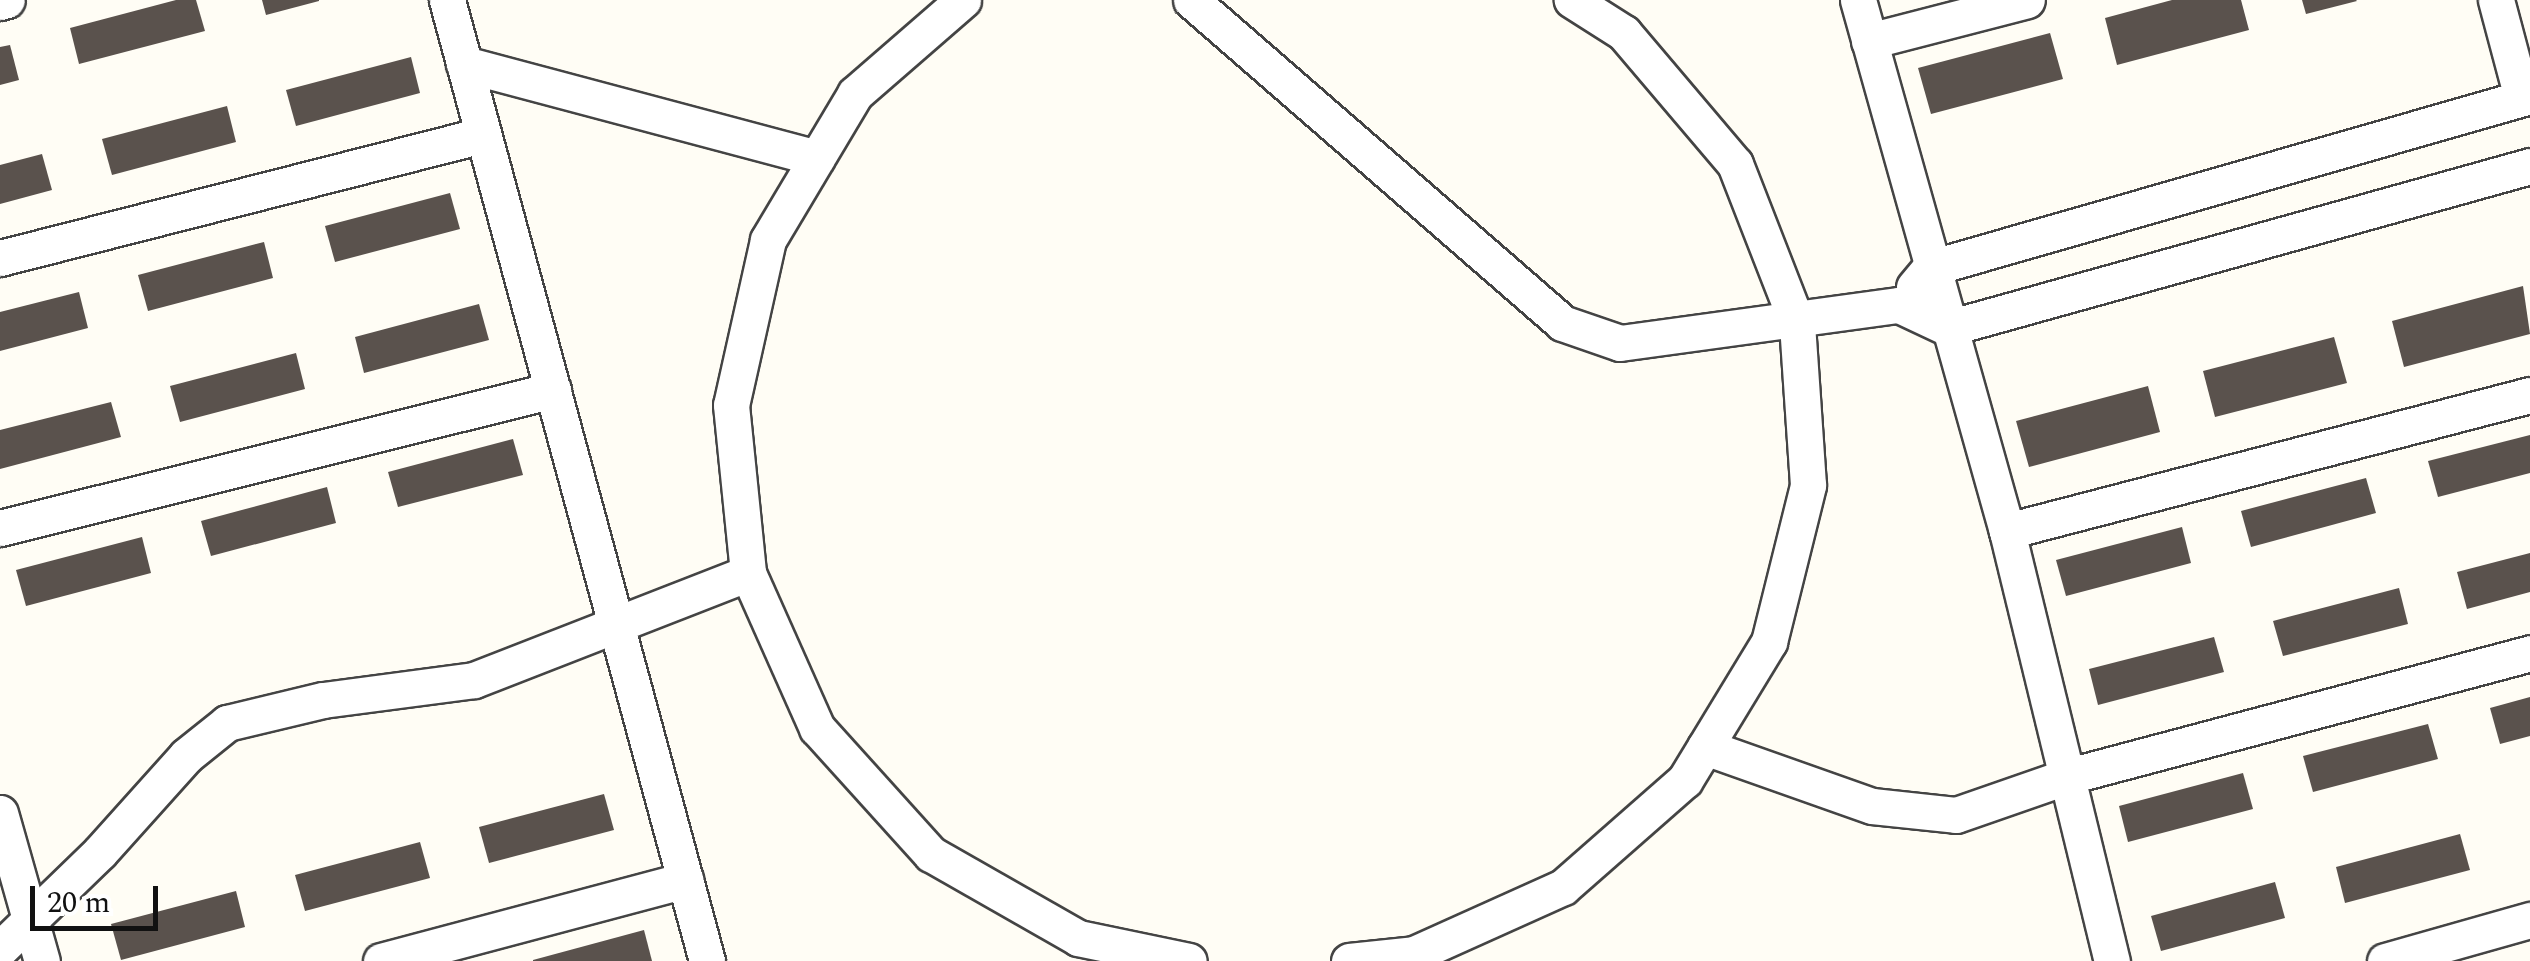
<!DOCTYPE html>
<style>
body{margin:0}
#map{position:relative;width:2530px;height:961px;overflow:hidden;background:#fffdf5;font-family:Spectral,serif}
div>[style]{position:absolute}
.building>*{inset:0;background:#5a524d}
.roads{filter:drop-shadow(2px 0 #444) drop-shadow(-2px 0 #444) drop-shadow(0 2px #444) drop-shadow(0 -2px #444)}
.minor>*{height:35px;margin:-17.5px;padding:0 17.5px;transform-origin:17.5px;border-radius:17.5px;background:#fff}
span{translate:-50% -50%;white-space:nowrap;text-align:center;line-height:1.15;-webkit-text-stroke:10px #fff;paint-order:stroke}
.scale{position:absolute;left:30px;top:886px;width:128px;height:45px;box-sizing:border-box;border:5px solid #111;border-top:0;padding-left:12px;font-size:30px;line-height:35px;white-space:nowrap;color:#111;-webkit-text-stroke:8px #fff;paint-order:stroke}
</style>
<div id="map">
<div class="building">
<div style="clip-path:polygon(176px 0,196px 0,205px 31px,79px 64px,70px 28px)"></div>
<div style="clip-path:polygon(262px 0,319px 0,319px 1px,266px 15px)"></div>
<div style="clip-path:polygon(2172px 0,2241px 0,2249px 30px,2117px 65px,2105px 18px)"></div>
<div style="clip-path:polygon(2302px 0,2356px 0,2357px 1px,2306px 14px)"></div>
<div style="clip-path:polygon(2050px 33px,2063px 79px,1931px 114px,1918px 68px)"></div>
<div style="clip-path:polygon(10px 45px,19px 80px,0 85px,0 47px)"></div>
<div style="clip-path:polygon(411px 57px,420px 93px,296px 126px,286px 90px)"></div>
<div style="clip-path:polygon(227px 106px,236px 142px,112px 175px,102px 139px)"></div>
<div style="clip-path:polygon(42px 154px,52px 190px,0 204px,0 165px)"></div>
<div style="clip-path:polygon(450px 193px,460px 229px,335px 262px,325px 226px)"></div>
<div style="clip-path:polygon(264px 242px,273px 278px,148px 311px,138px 275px)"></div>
<div style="clip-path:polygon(2523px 286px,2530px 334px,2404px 367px,2392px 321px)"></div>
<div style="clip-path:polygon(79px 292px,88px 328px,0 351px,0 312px)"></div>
<div style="clip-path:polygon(479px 304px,489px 340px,364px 373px,355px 337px)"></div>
<div style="clip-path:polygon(2334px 337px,2347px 383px,2215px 417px,2203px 371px)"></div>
<div style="clip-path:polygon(296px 353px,305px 389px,180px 422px,170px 386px)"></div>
<div style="clip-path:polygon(2148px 386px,2160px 432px,2029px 467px,2016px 421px)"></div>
<div style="clip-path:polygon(111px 402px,121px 437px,0 469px,0 430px)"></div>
<div style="clip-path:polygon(2530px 435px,2530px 473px,2438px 497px,2428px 461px)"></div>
<div style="clip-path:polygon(513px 439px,523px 475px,398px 507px,388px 472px)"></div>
<div style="clip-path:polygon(2366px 478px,2376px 513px,2251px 547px,2241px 511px)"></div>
<div style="clip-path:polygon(327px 487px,336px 523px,211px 556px,201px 521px)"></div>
<div style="clip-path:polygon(2182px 527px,2191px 563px,2066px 596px,2056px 560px)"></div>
<div style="clip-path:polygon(142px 537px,151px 573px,26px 606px,16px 570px)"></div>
<div style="clip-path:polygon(2530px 553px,2530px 592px,2467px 609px,2457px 572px)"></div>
<div style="clip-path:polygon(2399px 588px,2408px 624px,2283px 656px,2273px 621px)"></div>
<div style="clip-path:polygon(2214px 637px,2224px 672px,2098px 705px,2089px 669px)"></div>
<div style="clip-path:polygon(2530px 697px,2530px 736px,2500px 744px,2490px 708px)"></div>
<div style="clip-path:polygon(2428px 724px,2438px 759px,2313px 792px,2303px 756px)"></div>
<div style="clip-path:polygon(2243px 773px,2253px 809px,2128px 842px,2119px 806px)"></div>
<div style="clip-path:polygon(604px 794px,614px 830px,489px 863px,479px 827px)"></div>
<div style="clip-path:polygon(2460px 834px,2470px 870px,2345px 903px,2336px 867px)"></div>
<div style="clip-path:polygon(420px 842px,430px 878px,305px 911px,295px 875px)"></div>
<div style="clip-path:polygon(2275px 882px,2285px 918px,2161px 951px,2151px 916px)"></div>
<div style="clip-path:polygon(236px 891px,245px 927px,121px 960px,111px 924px)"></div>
<div style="clip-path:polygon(644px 930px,652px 961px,533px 961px,533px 960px)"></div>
</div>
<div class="roads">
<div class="minor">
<div style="left:447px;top:0;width:996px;rotate:74.86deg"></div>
<div style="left:963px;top:0;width:143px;rotate:139deg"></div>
<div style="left:855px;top:94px;width:170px;rotate:120.8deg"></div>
<div style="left:768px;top:240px;width:169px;rotate:102.6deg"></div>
<div style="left:731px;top:405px;width:169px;rotate:84.2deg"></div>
<div style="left:748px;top:573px;width:170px;rotate:66deg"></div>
<div style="left:817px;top:728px;width:170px;rotate:47.9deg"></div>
<div style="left:931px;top:854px;width:169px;rotate:29.7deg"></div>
<div style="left:1078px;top:938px;width:113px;rotate:11.7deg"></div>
<div style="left:1191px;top:0;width:492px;rotate:41deg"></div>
<div style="left:1562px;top:323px;width:61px;rotate:19deg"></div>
<div style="left:1620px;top:343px;width:282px;rotate:-7.8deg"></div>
<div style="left:1899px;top:305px;width:54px;rotate:25.1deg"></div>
<div style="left:1948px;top:328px;width:604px;rotate:-15.55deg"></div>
<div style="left:1858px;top:0;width:552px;rotate:74.33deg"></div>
<div style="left:2007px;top:531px;width:443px;rotate:76.3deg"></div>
<div style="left:2496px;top:0;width:101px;rotate:75.1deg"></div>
<div style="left:0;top:2px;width:7px;rotate:-16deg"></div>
<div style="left:1869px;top:41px;width:163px;rotate:-14.5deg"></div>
<div style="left:464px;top:64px;width:365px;rotate:14.9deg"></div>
<div style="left:0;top:258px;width:499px;rotate:-14.3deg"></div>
<div style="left:1914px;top:287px;width:25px;rotate:-50deg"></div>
<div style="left:1930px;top:268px;width:624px;rotate:-16deg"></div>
<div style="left:0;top:528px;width:570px;rotate:-14.01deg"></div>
<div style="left:2007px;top:531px;width:540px;rotate:-14.58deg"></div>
<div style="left:1705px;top:747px;width:177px;rotate:19.5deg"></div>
<div style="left:1872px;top:806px;width:84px;rotate:6.1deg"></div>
<div style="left:1956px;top:815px;width:115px;rotate:-19.2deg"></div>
<div style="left:2065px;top:777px;width:481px;rotate:-14.9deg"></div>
<div style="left:0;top:813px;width:154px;rotate:74.2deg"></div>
<div style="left:0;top:949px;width:139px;rotate:-44.1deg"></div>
<div style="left:100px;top:852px;width:129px;rotate:-48.1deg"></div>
<div style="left:186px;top:756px;width:53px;rotate:-38.8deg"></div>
<div style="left:227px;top:723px;width:99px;rotate:-13.5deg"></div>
<div style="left:323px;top:700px;width:152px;rotate:-7.5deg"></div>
<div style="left:474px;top:680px;width:294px;rotate:-21.3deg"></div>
<div style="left:381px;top:961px;width:315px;rotate:-14.9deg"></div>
<div style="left:1349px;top:961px;width:65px;rotate:-6.1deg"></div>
<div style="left:1414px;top:954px;width:163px;rotate:-24.2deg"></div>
<div style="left:1563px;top:887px;width:162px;rotate:-41.3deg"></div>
<div style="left:1685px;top:780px;width:162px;rotate:-58.7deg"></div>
<div style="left:1769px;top:642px;width:162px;rotate:-76deg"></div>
<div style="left:1808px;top:485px;width:162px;rotate:-93.9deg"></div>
<div style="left:1797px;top:323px;width:171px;rotate:-111.3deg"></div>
<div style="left:1735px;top:164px;width:172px;rotate:-130.3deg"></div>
<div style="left:1624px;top:33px;width:62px;rotate:-147.6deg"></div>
<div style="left:2385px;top:961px;width:151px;rotate:-15.8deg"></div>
</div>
</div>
<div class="scale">20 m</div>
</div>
